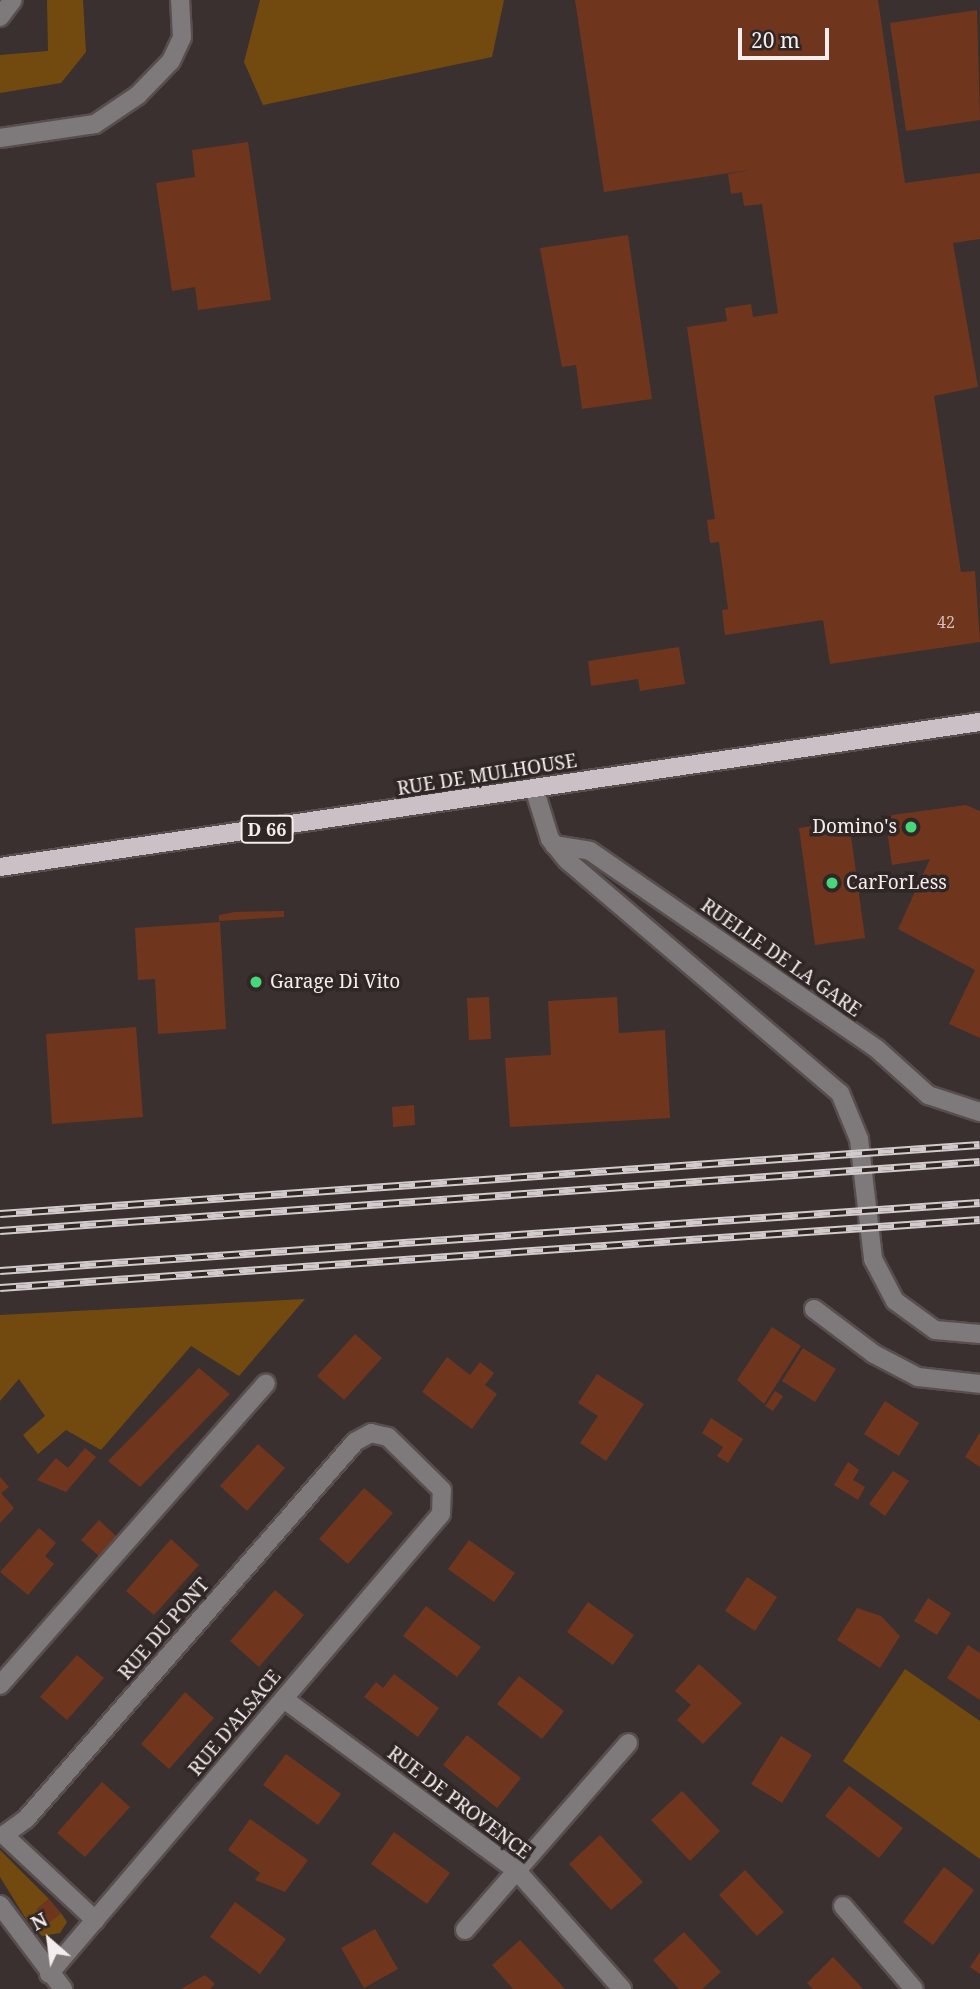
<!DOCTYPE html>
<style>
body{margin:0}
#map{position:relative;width:980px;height:1989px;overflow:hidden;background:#3a3030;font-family:"Noto Serif",serif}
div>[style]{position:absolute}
.green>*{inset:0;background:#724a0f}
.building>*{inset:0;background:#6f361d}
.roads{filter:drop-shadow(2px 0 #584e4e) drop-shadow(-2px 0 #584e4e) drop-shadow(0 2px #584e4e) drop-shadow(0 -2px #584e4e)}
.minor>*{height:18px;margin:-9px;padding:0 9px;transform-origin:9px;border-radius:9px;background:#7e7a7c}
.major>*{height:18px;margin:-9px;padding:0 9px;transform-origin:9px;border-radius:9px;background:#cac0c5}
.rail>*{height:8px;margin-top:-4px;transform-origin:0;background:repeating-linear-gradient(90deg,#302626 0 16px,#d2cbcb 0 32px);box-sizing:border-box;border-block:2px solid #d2cbcb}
.dots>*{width:19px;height:19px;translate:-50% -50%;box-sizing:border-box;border:4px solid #302626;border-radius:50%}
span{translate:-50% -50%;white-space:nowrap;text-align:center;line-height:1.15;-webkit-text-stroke:7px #302626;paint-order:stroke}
.number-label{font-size:16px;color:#d3bfba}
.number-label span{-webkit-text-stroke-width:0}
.shield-label span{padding:2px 5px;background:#302626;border:2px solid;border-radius:5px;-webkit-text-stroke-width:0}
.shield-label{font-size:18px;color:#f4edee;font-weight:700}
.street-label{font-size:19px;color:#f4edee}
.poi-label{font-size:19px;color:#f4edee}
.right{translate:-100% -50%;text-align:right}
.left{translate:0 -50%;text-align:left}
.north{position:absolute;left:14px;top:1905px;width:70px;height:70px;-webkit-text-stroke:5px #302626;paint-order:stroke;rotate:332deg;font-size:19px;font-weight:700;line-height:28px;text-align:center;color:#f4edee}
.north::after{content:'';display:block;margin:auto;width:24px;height:32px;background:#f4edee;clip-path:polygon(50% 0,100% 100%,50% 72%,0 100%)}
.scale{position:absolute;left:738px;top:28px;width:91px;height:32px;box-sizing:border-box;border:4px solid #f4edee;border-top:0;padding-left:9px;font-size:21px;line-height:24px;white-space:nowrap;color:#f4edee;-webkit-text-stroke:5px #302626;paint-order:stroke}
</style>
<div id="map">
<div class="green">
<div style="clip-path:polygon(47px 0,83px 0,86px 52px,61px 83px,0 93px,0 55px,48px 51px)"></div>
<div style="clip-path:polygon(260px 0,504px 0,492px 57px,263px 105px,244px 62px)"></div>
<div style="clip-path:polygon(305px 1299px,239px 1376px,191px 1346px,101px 1450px,66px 1430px,38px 1454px,23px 1435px,45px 1416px,19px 1379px,0 1401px,0 1315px)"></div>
<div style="clip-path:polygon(905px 1669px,980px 1721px,980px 1859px,843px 1761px)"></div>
<div style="clip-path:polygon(0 1850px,49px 1899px,37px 1909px,48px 1923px,61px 1913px,67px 1922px,60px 1933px,42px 1936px,26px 1919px,0 1877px)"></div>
</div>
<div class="building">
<div style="clip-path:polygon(575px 0,878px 0,905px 183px,980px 173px,980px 239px,953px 243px,978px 387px,934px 396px,961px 572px,975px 571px,980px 642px,830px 664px,823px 620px,725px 635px,722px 610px,728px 609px,719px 542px,710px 543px,707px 520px,715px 519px,687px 327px,727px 321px,725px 308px,751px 304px,753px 317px,778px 313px,762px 204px,744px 206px,742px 192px,731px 194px,728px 174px,756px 169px,604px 192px)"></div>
<div style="clip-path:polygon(977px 10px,980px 120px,906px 131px,890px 23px)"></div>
<div style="clip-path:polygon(248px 142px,271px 300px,198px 310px,195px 287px,172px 291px,156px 183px,195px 177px,192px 150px)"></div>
<div style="clip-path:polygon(628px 235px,652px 399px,582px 409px,576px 365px,562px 367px,540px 248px)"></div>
<div style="clip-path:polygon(679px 647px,685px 684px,640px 691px,638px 679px,591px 686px,588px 661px)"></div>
<div style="clip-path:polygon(966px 805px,980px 811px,980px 1038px,949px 1024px,975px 970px,898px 929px,930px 859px,892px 865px,885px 816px)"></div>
<div style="clip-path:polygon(849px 821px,865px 938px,815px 945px,799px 828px)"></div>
<div style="clip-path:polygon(284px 911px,284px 917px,219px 921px,219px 915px,235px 912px)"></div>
<div style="clip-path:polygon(220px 922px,226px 1029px,158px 1034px,155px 979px,138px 980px,135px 928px)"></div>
<div style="clip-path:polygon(489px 997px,491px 1039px,469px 1040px,467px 998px)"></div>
<div style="clip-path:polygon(617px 997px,619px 1033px,665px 1030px,670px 1118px,510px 1127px,505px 1058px,551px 1055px,548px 1001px)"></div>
<div style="clip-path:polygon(136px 1027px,143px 1117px,52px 1124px,46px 1034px)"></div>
<div style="clip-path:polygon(414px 1105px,415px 1125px,393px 1127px,392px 1107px)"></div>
<div style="clip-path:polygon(772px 1327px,801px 1346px,764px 1404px,737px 1380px)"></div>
<div style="clip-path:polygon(355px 1334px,382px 1358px,344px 1400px,317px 1376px)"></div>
<div style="clip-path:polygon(803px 1348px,836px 1369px,815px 1402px,782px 1381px)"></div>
<div style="clip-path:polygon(447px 1357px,470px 1375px,480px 1362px,494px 1373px,485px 1385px,497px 1394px,472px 1429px,422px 1392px)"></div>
<div style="clip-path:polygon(199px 1368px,230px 1394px,140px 1487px,108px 1461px)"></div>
<div style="clip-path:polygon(597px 1374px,644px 1404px,606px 1461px,580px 1443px,598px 1416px,578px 1403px)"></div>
<div style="clip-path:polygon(775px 1391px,783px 1396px,773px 1411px,765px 1406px)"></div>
<div style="clip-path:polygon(885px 1401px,919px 1423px,899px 1456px,864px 1434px)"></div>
<div style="clip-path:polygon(711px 1418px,743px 1439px,728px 1463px,717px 1456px,723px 1447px,702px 1433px)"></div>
<div style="clip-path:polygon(980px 1432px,980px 1467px,965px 1457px)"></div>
<div style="clip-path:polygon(258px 1444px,285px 1468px,247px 1511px,220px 1486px)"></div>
<div style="clip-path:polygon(85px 1448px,96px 1457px,66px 1492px,37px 1480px,56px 1458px,68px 1468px)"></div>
<div style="clip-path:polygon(848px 1462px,859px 1470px,853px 1480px,865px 1487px,858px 1500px,834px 1485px)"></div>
<div style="clip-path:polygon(893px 1471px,909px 1481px,885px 1516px,869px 1504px)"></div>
<div style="clip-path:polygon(0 1477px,9px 1487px,1px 1493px,14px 1508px,0 1523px)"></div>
<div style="clip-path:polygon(364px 1488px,393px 1513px,348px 1564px,319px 1539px)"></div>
<div style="clip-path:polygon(99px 1520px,118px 1538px,101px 1558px,81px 1540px)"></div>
<div style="clip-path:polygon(39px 1528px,56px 1543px,45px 1556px,54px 1564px,28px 1595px,0 1572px)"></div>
<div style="clip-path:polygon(171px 1539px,199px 1565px,154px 1615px,126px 1591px)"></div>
<div style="clip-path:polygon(469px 1540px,515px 1573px,494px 1602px,448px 1569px)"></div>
<div style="clip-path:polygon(747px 1577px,777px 1597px,755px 1631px,725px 1611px)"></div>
<div style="clip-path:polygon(275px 1590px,304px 1615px,259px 1667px,230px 1641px)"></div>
<div style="clip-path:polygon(928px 1598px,951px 1613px,937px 1635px,914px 1621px)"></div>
<div style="clip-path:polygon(588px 1602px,634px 1635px,613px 1665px,567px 1632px)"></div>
<div style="clip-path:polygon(426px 1606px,481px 1647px,457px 1677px,403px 1636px)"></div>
<div style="clip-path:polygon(857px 1608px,881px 1616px,900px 1636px,880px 1668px,837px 1640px)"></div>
<div style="clip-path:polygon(968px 1645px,980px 1653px,980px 1700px,947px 1678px)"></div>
<div style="clip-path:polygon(77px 1655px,104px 1678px,67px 1720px,40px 1697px)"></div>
<div style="clip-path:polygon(699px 1664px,742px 1703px,703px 1744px,677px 1720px,691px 1705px,675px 1691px)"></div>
<div style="clip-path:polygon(394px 1674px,439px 1708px,418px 1737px,364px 1697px,376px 1682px,383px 1688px)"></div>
<div style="clip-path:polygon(519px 1676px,564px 1711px,542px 1739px,497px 1704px)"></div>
<div style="clip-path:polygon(185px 1692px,214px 1718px,169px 1769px,141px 1744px)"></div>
<div style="clip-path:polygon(467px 1735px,521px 1778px,497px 1808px,443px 1765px)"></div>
<div style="clip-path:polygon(781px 1736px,812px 1755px,782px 1803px,751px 1784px)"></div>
<div style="clip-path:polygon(286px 1754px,341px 1794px,318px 1825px,263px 1785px)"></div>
<div style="clip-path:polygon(102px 1782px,130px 1807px,85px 1857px,57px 1833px)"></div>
<div style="clip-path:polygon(849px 1786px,903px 1828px,879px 1858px,825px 1816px)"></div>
<div style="clip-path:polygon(682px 1791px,720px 1831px,690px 1861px,651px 1820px)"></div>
<div style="clip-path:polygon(250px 1819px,308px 1860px,285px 1892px,255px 1880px,260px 1873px,228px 1850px)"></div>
<div style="clip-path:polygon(394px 1832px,450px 1873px,427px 1904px,371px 1864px)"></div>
<div style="clip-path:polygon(600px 1835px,643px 1882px,611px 1910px,569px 1864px)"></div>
<div style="clip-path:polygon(944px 1867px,974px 1890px,933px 1945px,903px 1922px)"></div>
<div style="clip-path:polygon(745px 1870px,784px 1912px,757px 1936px,719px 1895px)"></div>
<div style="clip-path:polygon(49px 1899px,61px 1913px,49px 1923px,37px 1909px)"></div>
<div style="clip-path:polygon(235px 1902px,286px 1939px,260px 1974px,210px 1937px)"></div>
<div style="clip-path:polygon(375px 1929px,398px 1969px,364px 1988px,341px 1948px)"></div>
<div style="clip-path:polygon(684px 1932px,721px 1972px,702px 1989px,679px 1989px,653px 1960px)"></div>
<div style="clip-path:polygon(520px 1940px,543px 1965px,565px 1989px,513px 1989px,492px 1965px)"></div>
<div style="clip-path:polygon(980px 1952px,980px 1974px,970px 1967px)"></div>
<div style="clip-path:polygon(833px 1957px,852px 1977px,863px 1989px,813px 1989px,807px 1983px)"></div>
<div style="clip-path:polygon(205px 1975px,215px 1984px,210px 1989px,181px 1989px)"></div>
</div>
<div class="roads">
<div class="minor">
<div style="left:0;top:17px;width:21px;rotate:-53deg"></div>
<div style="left:0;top:138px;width:96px;rotate:-8.4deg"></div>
<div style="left:95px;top:124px;width:52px;rotate:-34deg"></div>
<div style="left:138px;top:95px;width:47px;rotate:-45.9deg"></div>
<div style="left:171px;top:61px;width:26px;rotate:-65deg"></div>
<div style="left:182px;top:37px;width:37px;rotate:-93deg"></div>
<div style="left:534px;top:788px;width:53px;rotate:72.6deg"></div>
<div style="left:550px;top:839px;width:28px;rotate:51deg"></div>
<div style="left:568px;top:861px;width:358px;rotate:40.5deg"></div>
<div style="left:840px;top:1093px;width:50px;rotate:67.6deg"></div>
<div style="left:859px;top:1139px;width:121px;rotate:83.3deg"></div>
<div style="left:873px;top:1259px;width:47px;rotate:62.4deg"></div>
<div style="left:895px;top:1301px;width:49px;rotate:35.9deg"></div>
<div style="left:935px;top:1330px;width:45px;rotate:5.1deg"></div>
<div style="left:554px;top:845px;width:36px;rotate:9deg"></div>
<div style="left:590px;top:851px;width:349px;rotate:34.6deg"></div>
<div style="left:877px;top:1049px;width:69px;rotate:42deg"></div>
<div style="left:928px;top:1095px;width:55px;rotate:18.1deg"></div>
<div style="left:814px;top:1309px;width:75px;rotate:36.9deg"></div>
<div style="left:874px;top:1354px;width:50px;rotate:27.6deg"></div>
<div style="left:918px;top:1377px;width:62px;rotate:6.4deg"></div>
<div style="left:0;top:1685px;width:402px;rotate:-48.6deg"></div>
<div style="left:284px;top:1699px;width:290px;rotate:36.4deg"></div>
<div style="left:517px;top:1871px;width:158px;rotate:48.3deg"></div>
<div style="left:0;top:1905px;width:105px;rotate:53.1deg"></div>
<div style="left:843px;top:1906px;width:109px;rotate:49.5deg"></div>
<div style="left:465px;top:1930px;width:248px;rotate:-48.9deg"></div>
<div style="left:49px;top:1974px;width:71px;rotate:-49.6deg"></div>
<div style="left:95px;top:1920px;width:533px;rotate:-49.56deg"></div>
<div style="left:441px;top:1514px;width:24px;rotate:-88deg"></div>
<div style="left:442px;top:1490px;width:76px;rotate:-135.5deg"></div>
<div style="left:388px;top:1437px;width:17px;rotate:-167deg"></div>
<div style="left:371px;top:1433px;width:18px;rotate:151deg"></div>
<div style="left:355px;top:1442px;width:500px;rotate:131.11deg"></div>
<div style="left:26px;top:1819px;width:27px;rotate:144deg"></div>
<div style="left:4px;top:1835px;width:125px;rotate:43deg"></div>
</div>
<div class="major">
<div style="left:0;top:867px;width:991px;rotate:-8.42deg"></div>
</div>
</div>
<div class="rail">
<div style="left:0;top:1214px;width:982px;rotate:-4.03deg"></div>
<div style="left:0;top:1231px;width:982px;rotate:-4.03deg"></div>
<div style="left:0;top:1271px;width:982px;rotate:-3.97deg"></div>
<div style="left:0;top:1288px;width:982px;rotate:-3.97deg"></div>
</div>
<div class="dots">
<div style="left:911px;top:827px;background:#46d779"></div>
<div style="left:832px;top:883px;background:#46d779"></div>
<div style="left:256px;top:982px;background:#46d779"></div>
</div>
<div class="number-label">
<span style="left:946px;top:622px">42</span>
</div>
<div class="shield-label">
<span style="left:267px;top:829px">D 66</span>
</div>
<div class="street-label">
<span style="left:487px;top:775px;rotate:-9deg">RUE DE MULHOUSE</span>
<span style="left:781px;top:958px;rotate:35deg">RUELLE DE LA GARE</span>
<span style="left:164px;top:1629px;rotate:-49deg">RUE DU PONT</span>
<span style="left:235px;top:1723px;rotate:-50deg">RUE D'ALSACE</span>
<span style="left:459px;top:1803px;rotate:37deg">RUE DE PROVENCE</span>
</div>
<div class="poi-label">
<span class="right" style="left:897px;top:827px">Domino's</span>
<span class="left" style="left:846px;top:883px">CarForLess</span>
<span class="left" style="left:270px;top:982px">Garage Di Vito</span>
</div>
<div class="north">N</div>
<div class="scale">20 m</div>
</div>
